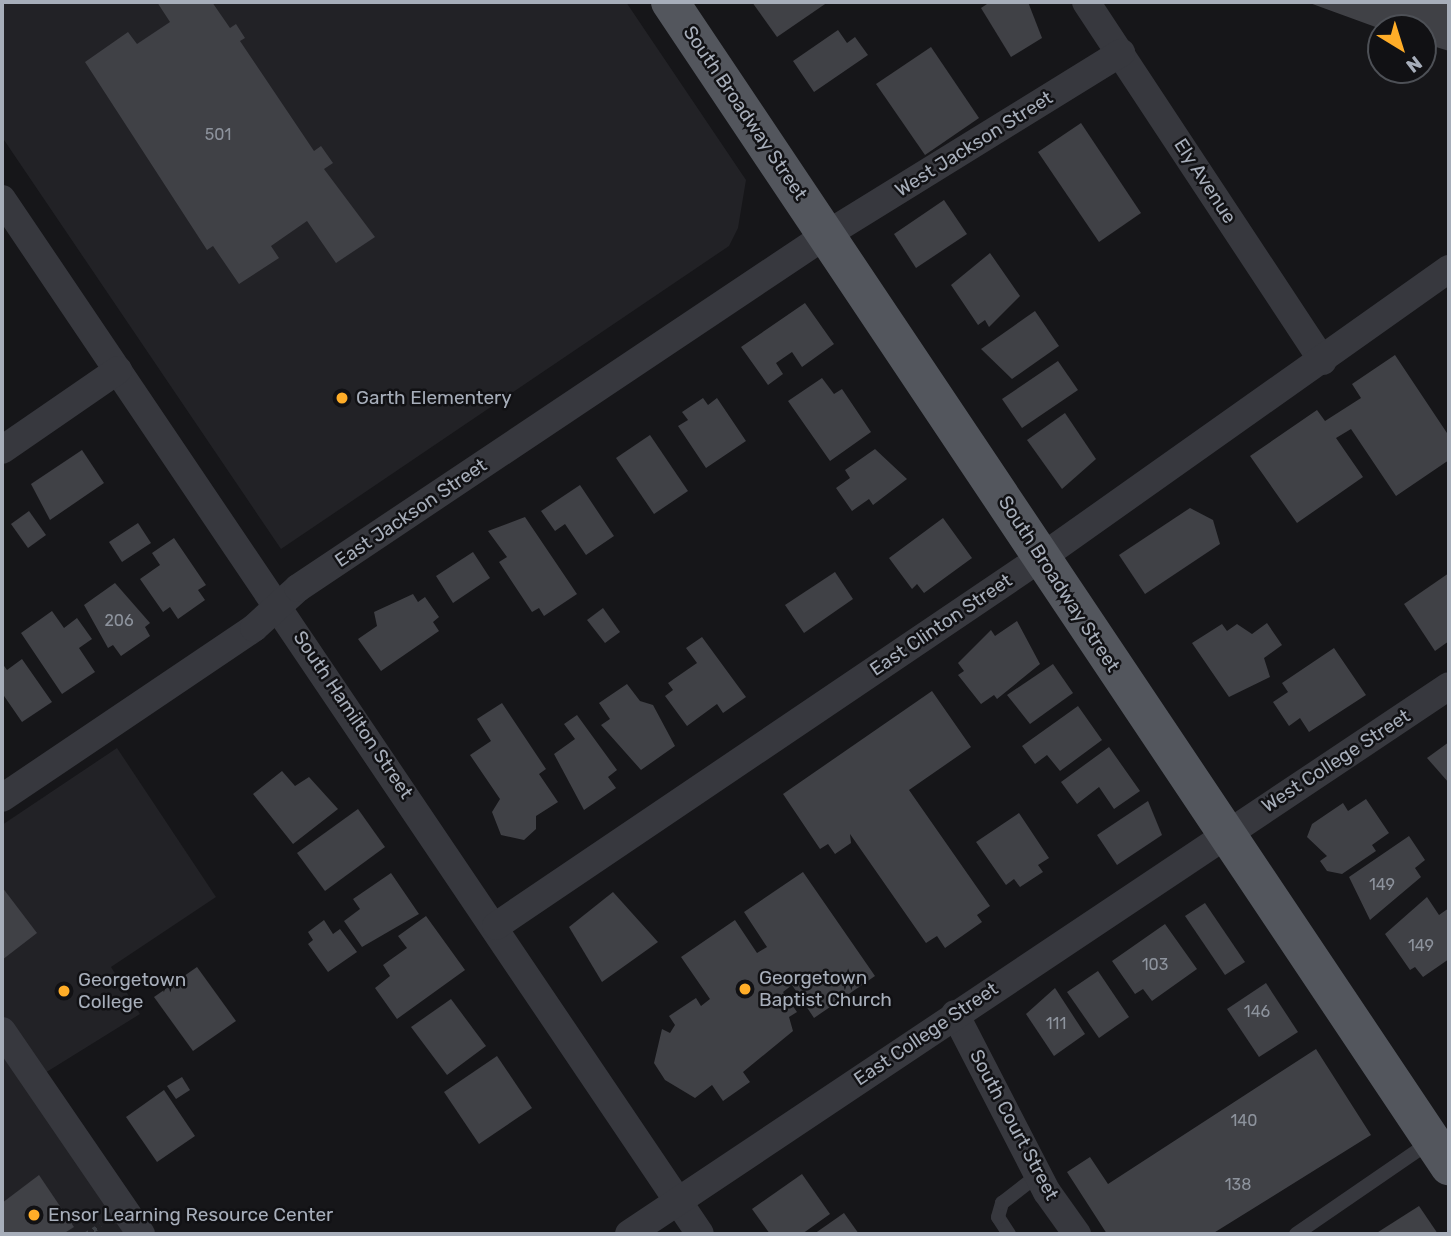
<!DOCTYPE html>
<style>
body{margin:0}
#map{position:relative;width:1451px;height:1236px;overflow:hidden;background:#161619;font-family:Rubik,sans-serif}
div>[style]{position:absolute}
.built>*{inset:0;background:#222226}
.building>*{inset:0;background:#404146}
.path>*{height:4.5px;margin-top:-2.25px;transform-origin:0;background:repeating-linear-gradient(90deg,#3d4045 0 3.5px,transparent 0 8.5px)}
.service>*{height:14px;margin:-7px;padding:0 7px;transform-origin:7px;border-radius:7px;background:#37383e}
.minor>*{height:28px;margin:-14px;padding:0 14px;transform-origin:14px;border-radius:14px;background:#37383e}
.primary>*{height:38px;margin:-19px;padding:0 19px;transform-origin:19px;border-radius:19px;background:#53565d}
.dots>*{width:19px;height:19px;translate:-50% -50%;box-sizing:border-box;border:4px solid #111114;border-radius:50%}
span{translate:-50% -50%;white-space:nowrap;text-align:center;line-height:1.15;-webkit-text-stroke:5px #111114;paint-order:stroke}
.number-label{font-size:16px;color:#8d939d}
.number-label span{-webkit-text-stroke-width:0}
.street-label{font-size:19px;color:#a7aeba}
.poi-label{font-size:19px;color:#a7aeba}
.left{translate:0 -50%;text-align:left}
.frame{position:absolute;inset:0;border:4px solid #a7aeba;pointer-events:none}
.north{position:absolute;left:1367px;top:14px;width:70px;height:70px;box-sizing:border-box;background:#111114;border:2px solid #4d5056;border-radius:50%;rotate:142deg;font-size:19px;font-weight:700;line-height:28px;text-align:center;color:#a7aeba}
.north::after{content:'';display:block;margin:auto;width:24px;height:32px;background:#ffad28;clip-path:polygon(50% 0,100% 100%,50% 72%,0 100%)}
</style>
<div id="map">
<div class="built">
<div style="clip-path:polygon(2px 2px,626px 2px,746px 180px,738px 228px,729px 246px,281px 549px,2px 137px)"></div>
<div style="clip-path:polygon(117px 748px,216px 897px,111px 967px,140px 1014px,24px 1086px,126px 1234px,2px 1234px,2px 825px)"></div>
</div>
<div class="building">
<div style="clip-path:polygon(157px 2px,212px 2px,230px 28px,236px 24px,245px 38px,240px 41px,314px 151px,321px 146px,333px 163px,324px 169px,375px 237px,336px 263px,307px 221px,271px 246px,279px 258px,239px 284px,213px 246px,207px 250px,85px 62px,128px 32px,137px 44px,170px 22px)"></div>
<div style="clip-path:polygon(752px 2px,828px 2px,777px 37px)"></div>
<div style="clip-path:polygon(990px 2px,1028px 2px,1042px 38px,1011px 57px,981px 8px)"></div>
<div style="clip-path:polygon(1307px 2px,1449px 2px,1449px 51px,1423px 43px,1423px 28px,1381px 29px)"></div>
<div style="clip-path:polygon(838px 30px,847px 43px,855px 37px,868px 55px,814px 92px,793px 61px)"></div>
<div style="clip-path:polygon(931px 47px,979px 118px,925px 155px,876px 84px)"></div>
<div style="clip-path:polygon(1081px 123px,1141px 213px,1099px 242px,1038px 152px)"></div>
<div style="clip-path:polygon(944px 200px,967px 234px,916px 268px,894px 234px)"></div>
<div style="clip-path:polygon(990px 253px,1020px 296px,989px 327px,985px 320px,978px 325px,951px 285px)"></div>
<div style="clip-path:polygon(805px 303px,834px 344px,802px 367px,792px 352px,776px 363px,783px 374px,768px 385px,741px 347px)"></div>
<div style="clip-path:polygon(1035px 311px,1059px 346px,1012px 379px,981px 349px)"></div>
<div style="clip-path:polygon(1395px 355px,1449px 436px,1449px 460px,1396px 496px,1351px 429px,1336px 438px,1363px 477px,1297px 523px,1250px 456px,1317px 410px,1325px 421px,1361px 398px,1352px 384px)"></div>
<div style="clip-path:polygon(1058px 361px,1078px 390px,1022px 428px,1002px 399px)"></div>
<div style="clip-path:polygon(822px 378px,834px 394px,842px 389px,871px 432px,830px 461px,788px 401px)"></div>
<div style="clip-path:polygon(703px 398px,708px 405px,717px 398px,746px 441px,706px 468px,678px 426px,688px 420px,682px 412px)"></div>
<div style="clip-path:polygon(1065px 413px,1096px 459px,1062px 489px,1027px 440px)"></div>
<div style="clip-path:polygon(650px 435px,688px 491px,654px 514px,616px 458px)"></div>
<div style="clip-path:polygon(875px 449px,907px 479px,873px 505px,869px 499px,852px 511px,836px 488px,850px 478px,845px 470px)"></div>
<div style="clip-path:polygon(82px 450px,104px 483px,50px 520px,31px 484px)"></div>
<div style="clip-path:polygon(580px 485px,614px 536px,586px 555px,565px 524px,555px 531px,541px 511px)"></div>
<div style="clip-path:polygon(1190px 508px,1213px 520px,1220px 544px,1145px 594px,1119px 555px)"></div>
<div style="clip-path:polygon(29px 511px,46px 535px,28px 548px,11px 524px)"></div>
<div style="clip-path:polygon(525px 517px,577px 594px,544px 616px,539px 608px,532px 612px,499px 562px,507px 557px,488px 531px)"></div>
<div style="clip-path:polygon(943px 518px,972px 558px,924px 593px,917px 584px,912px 589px,889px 558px)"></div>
<div style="clip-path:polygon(138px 523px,151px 543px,122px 562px,109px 542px)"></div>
<div style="clip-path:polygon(174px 538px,206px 585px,198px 590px,205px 600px,178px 619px,170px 607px,163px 612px,140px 579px,160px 565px,152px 553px)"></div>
<div style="clip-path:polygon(473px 552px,490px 578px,453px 603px,436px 576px)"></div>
<div style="clip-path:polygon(835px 572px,853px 599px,804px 633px,785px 605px)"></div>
<div style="clip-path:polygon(1449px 573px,1449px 641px,1435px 651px,1404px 604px)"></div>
<div style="clip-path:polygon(115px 583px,150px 623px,145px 627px,150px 636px,121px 656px,113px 645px,108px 648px,84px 605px)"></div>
<div style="clip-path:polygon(413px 594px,418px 602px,425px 597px,439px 617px,433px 622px,439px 631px,381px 671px,358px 639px,377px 626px,374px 612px)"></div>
<div style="clip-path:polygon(603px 608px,620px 632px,605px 643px,587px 620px)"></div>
<div style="clip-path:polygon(52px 611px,64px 628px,77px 618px,92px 639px,79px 648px,95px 672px,62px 694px,21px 633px)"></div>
<div style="clip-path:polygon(1017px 621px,1040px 664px,997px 699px,994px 695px,981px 704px,958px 675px,964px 671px,958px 663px,991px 630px,995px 636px)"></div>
<div style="clip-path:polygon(1267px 623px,1282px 645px,1264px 658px,1270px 677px,1229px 697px,1192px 643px,1222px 624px,1227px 631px,1237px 624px,1252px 634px)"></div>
<div style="clip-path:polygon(702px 637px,746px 697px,723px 713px,717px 704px,687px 726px,665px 696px,673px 690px,668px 683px,697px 663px,686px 648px)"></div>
<div style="clip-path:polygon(1334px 648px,1366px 695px,1309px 732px,1300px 718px,1289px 726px,1273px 702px,1288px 692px,1282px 683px)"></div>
<div style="clip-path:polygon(22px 659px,52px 702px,22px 722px,2px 693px,2px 663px,7px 670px)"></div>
<div style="clip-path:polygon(1053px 664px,1073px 693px,1030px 724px,1007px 695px)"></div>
<div style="clip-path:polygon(627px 684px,640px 701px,653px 705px,675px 746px,641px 770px,601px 725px,610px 719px,599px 703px)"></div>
<div style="clip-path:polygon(932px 691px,971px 747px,909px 790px,990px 906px,977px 915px,982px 922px,945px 948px,937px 936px,926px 943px,850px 834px,851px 843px,835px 854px,828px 844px,820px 849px,783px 794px)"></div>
<div style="clip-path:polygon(502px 703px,546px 769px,539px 774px,558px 802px,536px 816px,536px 829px,524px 840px,501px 835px,492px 812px,500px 799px,470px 755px,491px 741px,477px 719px)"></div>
<div style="clip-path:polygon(1078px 706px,1102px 740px,1060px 771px,1047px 755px,1035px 764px,1022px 746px)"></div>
<div style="clip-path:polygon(577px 715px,617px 770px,608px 777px,616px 788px,584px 810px,554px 754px,575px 739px,564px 724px)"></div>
<div style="clip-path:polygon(1449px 742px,1449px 783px,1427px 758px)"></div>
<div style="clip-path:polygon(1109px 747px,1140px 791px,1114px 809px,1099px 787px,1077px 804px,1061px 782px)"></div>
<div style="clip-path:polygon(282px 771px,295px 786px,309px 777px,338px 809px,293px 844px,253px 794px)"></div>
<div style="clip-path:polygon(1366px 799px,1389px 833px,1372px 845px,1376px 851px,1342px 874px,1327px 871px,1320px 861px,1327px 856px,1307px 837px,1312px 824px,1343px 803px,1348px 811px)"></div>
<div style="clip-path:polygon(1148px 801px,1162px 835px,1117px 865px,1097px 835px)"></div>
<div style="clip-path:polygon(358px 809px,385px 847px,325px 891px,297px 853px)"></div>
<div style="clip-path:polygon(1019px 813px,1049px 858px,1038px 865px,1043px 872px,1020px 887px,1014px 879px,1006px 885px,976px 842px)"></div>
<div style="clip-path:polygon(1409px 836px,1425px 860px,1415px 868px,1421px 877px,1370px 920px,1349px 877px)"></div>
<div style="clip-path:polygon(803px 872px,875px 976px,814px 1018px,792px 985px,783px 992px,797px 1012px,789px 1017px,793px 1031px,743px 1072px,750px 1082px,723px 1101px,712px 1085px,695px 1098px,665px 1080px,654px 1063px,662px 1029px,670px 1033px,675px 1025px,669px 1016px,696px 998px,701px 1006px,710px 999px,681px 957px,735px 920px,757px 953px,767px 947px,744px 912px)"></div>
<div style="clip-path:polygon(391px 873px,419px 914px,362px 947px,344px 921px,360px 909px,353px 899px)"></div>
<div style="clip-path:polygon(2px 887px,37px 933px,2px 960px)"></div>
<div style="clip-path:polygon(613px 892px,658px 942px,602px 982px,569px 927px)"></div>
<div style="clip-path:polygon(1427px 897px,1439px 915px,1449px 908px,1449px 959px,1423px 977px,1415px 967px,1410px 970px,1385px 934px)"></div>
<div style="clip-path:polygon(1205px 903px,1245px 962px,1225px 975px,1185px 916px)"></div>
<div style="clip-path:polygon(426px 916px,465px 970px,397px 1019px,375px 988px,390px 976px,383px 965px,407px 948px,398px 936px)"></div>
<div style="clip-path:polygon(324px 920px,333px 934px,340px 929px,357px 952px,328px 972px,308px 944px,313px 940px,308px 932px)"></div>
<div style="clip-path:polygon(1165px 924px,1197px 969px,1152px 1001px,1143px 989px,1135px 994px,1112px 961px)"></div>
<div style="clip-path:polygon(197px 967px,236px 1021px,193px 1051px,154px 997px)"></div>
<div style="clip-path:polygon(1098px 971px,1129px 1017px,1099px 1038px,1067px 992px)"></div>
<div style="clip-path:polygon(1266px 983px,1298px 1032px,1259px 1057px,1227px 1009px)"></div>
<div style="clip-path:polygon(1055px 988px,1085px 1034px,1054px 1056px,1026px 1014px)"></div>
<div style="clip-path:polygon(451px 999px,486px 1046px,447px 1075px,411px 1027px)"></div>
<div style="clip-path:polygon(1316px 1049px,1371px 1135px,1212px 1234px,1107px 1234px,1067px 1172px,1090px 1157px,1108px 1184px)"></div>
<div style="clip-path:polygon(497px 1056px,532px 1108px,479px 1144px,444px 1092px)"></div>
<div style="clip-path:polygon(182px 1077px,190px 1090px,176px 1099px,167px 1086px)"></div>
<div style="clip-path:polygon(164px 1090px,195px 1136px,157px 1162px,126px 1117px)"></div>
<div style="clip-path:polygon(802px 1174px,830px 1214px,802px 1234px,770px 1234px,752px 1209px)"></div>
<div style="clip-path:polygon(39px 1175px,74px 1227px,63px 1234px,2px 1234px,2px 1203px)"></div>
<div style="clip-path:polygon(1419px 1206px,1438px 1234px,1375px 1234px)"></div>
<div style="clip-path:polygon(844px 1213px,859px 1234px,814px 1234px)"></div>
</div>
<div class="path">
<div style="left:86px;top:1234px;width:17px;rotate:-31deg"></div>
</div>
<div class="service">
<div style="left:1009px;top:1234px;width:20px;rotate:-123deg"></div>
<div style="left:998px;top:1217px;width:15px;rotate:-74deg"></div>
<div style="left:1002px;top:1203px;width:46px;rotate:-37.9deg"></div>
<div style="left:1296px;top:1234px;width:163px;rotate:-34.5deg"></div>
</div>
<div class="minor">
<div style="left:1086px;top:2px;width:430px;rotate:56.6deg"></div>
<div style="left:2px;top:199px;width:1248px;rotate:56deg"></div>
<div style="left:2px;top:450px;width:141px;rotate:-34.6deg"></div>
<div style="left:2px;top:798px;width:304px;rotate:-34deg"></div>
<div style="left:254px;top:628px;width:59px;rotate:-42.3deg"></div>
<div style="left:298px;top:588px;width:635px;rotate:-33.77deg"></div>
<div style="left:826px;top:235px;width:347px;rotate:-31.7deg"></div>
<div style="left:496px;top:926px;width:659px;rotate:-34.05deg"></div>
<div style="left:1042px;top:557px;width:499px;rotate:-35.3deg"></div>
<div style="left:955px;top:1014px;width:200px;rotate:62.7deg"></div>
<div style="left:1047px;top:1192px;width:52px;rotate:54.5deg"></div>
<div style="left:2px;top:1031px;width:246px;rotate:55.6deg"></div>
<div style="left:629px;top:1234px;width:986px;rotate:-33.75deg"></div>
</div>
<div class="primary">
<div style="left:670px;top:2px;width:1401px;rotate:56.21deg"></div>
</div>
<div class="dots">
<div style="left:342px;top:398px;background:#ffad28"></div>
<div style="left:745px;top:989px;background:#ffad28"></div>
<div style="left:64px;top:991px;background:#ffad28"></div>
<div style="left:34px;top:1215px;background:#ffad28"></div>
</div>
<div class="number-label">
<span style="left:218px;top:135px">501</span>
<span style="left:119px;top:621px">206</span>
<span style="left:1382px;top:885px">149</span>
<span style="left:1421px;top:946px">149</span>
<span style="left:1155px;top:965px">103</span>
<span style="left:1257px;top:1012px">146</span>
<span style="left:1056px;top:1024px">111</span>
<span style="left:1244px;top:1121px">140</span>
<span style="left:1238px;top:1185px">138</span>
</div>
<div class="street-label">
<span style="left:745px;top:113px;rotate:56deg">South Broadway Street</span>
<span style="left:974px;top:144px;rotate:-32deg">West Jackson Street</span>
<span style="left:1205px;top:181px;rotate:57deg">Ely Avenue</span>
<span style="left:411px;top:513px;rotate:-34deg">East Jackson Street</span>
<span style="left:1059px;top:584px;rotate:57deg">South Broadway Street</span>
<span style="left:941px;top:625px;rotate:-34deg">East Clinton Street</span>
<span style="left:353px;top:715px;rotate:56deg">South Hamilton Street</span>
<span style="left:1336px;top:761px;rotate:-33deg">West College Street</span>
<span style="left:926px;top:1034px;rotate:-34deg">East College Street</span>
<span style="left:1014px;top:1125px;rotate:62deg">South Court Street</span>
</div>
<div class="poi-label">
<span class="left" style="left:356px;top:398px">Garth Elementery</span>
<span class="left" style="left:759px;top:989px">Georgetown<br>Baptist Church</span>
<span class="left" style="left:78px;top:991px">Georgetown<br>College</span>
<span class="left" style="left:48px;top:1215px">Ensor Learning Resource Center</span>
</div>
<div class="frame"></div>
<div class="north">N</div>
</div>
